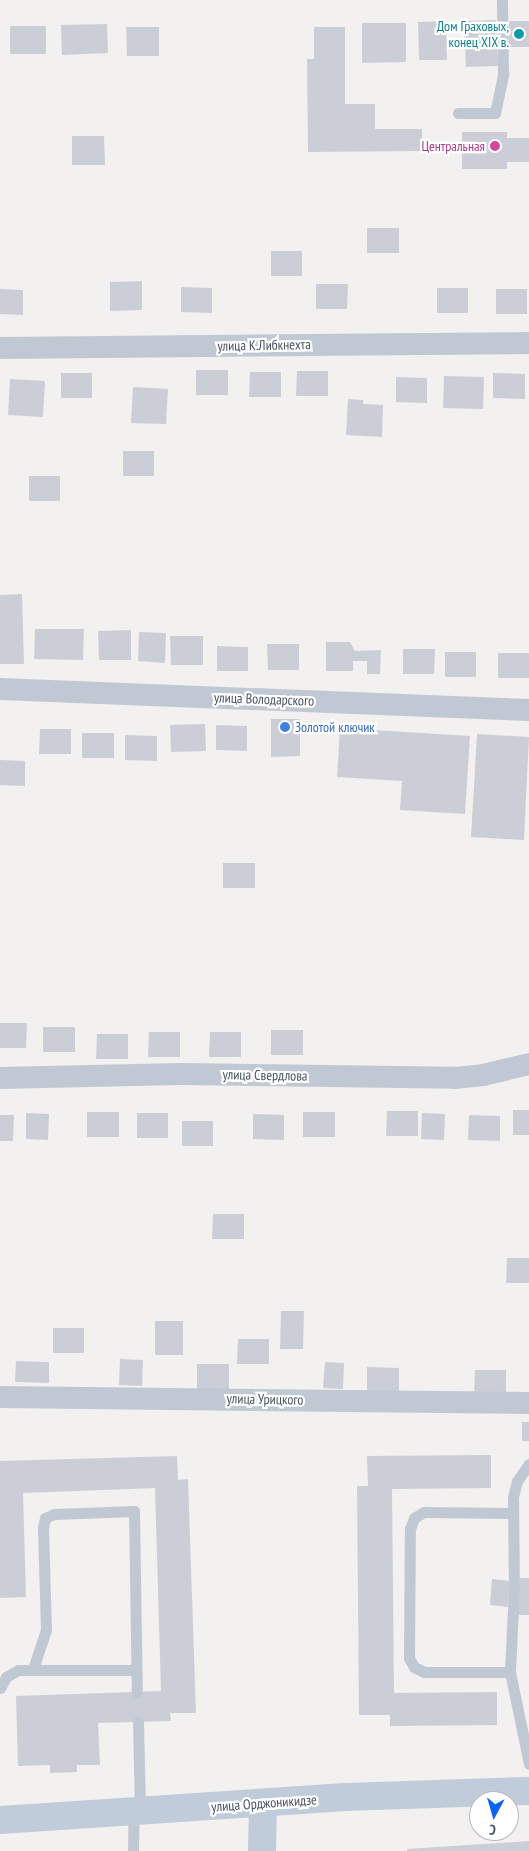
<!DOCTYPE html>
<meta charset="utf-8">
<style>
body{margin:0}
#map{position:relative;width:529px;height:1851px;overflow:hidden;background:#f3f0f0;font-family:"PT Sans Narrow",sans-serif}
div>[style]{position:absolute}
.building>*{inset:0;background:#cbced6}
.service>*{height:11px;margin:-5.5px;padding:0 5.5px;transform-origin:5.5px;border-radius:5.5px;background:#c0c9d3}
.minor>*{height:22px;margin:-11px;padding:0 11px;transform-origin:11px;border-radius:11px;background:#c0c9d3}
.secondary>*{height:28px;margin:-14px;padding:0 14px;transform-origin:14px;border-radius:14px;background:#c1ccda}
.dots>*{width:14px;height:14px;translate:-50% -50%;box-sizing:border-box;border:2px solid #fff;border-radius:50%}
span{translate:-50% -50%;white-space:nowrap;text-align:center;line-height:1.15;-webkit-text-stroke:4.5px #fff;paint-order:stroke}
.culture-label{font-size:14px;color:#0d838f}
.right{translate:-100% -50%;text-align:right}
.hotel-label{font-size:14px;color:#b23c85}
.street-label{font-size:14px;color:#46525f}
.shop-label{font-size:14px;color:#366cbe}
.left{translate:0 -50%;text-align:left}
.north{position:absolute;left:469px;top:1791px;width:50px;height:50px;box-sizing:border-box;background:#fff;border:1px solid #b5babf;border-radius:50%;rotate:186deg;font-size:14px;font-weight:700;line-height:20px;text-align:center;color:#46525f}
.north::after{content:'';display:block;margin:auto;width:18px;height:22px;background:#0c65f1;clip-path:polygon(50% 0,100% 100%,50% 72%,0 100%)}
</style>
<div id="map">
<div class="building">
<div style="clip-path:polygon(496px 20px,498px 66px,466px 67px,464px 21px)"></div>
<div style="clip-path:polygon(446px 21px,447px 60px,419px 60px,418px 22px)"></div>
<div style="clip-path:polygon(509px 21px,529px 21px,529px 47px,509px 47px)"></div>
<div style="clip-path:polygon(362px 23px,406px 23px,406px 62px,362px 63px)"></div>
<div style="clip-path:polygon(107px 24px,108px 53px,62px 55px,61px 25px)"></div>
<div style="clip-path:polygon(10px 26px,46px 26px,46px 54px,10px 54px)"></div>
<div style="clip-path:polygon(126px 27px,159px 27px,159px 56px,127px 56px)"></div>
<div style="clip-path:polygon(314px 27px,345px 27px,345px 104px,375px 104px,375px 129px,422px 129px,422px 151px,308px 152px,307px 59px,314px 59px)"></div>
<div style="clip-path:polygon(462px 132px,507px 132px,507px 138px,529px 138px,529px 162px,507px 162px,507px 169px,462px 169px)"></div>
<div style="clip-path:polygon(72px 136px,104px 136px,105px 165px,72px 165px)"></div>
<div style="clip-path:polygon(367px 228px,399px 228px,399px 253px,367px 253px)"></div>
<div style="clip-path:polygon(271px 251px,302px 251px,302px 276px,271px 276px)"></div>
<div style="clip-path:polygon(142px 281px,142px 310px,110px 311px,110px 282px)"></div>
<div style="clip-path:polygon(316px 284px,348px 284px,347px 309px,316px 309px)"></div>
<div style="clip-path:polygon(181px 287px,212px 288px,212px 313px,181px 312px)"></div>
<div style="clip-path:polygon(437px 288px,468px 288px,468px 313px,437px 313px)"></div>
<div style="clip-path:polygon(0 289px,23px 290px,23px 315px,0 314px)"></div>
<div style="clip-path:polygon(496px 289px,527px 289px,527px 314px,496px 314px)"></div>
<div style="clip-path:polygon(196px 370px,228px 370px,228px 395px,196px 395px)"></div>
<div style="clip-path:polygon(297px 371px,328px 371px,328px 396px,296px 396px)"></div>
<div style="clip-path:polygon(250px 372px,281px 372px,281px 397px,249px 397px)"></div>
<div style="clip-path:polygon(61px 373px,92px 373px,92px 398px,61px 398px)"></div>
<div style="clip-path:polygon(493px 373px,525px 374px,525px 399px,493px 398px)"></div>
<div style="clip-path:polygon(444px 376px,484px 377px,483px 409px,443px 408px)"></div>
<div style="clip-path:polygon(396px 377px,427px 378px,427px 403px,396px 402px)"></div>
<div style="clip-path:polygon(10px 379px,45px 381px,43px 417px,8px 415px)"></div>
<div style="clip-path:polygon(133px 387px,168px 389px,166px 424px,131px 423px)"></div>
<div style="clip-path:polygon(348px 399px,363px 400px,363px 404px,383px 405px,382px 437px,346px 435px)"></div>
<div style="clip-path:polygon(123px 451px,154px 451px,154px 476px,123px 476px)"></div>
<div style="clip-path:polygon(29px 476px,60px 476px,60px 501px,29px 501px)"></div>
<div style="clip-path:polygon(22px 594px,24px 664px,0 664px,0 595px)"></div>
<div style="clip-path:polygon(35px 629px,84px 629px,83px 660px,34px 659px)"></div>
<div style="clip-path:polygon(131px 630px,131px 660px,99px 660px,98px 631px)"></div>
<div style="clip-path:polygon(139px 632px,166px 633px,165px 663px,138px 661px)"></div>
<div style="clip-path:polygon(170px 636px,203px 636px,203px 665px,171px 665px)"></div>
<div style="clip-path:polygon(326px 642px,350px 642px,355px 651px,381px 650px,380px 674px,367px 674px,367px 661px,353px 661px,353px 671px,326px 671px)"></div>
<div style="clip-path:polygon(267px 644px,299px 644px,299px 670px,268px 670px)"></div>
<div style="clip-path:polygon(217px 646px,248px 647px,248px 671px,217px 671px)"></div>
<div style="clip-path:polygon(403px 649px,435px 649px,434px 674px,403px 674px)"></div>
<div style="clip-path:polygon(445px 652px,476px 652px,476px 677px,445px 677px)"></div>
<div style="clip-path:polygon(498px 653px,529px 653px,529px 678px,498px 678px)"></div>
<div style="clip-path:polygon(271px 719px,300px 719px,300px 756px,271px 757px)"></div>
<div style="clip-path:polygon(205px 724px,206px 751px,171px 752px,170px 725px)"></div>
<div style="clip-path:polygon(216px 725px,247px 726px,247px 751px,216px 750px)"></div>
<div style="clip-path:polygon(340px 728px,470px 736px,465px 814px,400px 810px,402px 781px,337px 777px)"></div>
<div style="clip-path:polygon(40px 729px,71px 729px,71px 754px,39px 754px)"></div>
<div style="clip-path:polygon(82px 733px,114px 733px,114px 758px,82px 758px)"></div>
<div style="clip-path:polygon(477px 734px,529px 737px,524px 840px,471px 837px)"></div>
<div style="clip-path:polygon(125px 735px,157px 736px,157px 761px,125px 760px)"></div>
<div style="clip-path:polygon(0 760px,25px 761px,25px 786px,0 785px)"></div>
<div style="clip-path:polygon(223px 863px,255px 863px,255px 888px,223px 888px)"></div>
<div style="clip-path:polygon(0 1023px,27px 1023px,26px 1048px,0 1048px)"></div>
<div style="clip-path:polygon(43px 1027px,75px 1027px,75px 1052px,43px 1052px)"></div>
<div style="clip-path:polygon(271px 1030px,303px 1030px,303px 1055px,271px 1055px)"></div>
<div style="clip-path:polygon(149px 1032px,180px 1032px,180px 1057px,148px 1057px)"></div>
<div style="clip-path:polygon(210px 1032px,241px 1032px,241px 1057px,209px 1057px)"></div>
<div style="clip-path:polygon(97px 1034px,128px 1034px,128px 1059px,96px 1059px)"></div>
<div style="clip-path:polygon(513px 1110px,529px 1110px,529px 1135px,513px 1135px)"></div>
<div style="clip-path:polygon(387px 1111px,418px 1111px,418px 1136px,386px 1136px)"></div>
<div style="clip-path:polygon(87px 1112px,119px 1112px,119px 1137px,87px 1137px)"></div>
<div style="clip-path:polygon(303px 1112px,335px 1112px,335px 1137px,303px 1137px)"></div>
<div style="clip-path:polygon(26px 1113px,49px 1114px,48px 1140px,26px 1139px)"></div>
<div style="clip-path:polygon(137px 1113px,168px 1113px,168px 1138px,137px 1138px)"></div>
<div style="clip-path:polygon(422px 1113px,445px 1114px,444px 1140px,421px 1139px)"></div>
<div style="clip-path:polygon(253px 1114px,284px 1115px,284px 1140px,253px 1139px)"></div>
<div style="clip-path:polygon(0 1115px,14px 1115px,13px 1141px,0 1141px)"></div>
<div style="clip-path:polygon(469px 1115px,500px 1116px,500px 1141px,468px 1140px)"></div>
<div style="clip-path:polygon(182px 1121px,213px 1121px,213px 1146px,182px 1146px)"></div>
<div style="clip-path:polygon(213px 1214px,244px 1214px,244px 1239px,212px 1239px)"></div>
<div style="clip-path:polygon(507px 1258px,529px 1258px,529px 1283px,506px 1283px)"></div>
<div style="clip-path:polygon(281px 1311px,304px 1311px,303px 1349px,280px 1349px)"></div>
<div style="clip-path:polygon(155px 1321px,183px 1321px,183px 1355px,155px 1355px)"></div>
<div style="clip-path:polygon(53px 1328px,84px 1328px,84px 1353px,53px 1353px)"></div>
<div style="clip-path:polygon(238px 1339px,269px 1339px,269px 1364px,237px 1364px)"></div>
<div style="clip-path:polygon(120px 1359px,143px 1360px,142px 1386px,119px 1385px)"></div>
<div style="clip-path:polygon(16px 1361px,49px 1362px,49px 1383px,15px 1382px)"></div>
<div style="clip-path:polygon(325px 1362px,344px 1363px,343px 1389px,323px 1388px)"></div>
<div style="clip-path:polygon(197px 1364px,229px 1364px,229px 1389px,197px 1389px)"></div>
<div style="clip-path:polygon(367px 1367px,399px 1368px,399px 1393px,367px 1392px)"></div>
<div style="clip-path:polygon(475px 1370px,506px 1370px,506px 1395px,474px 1395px)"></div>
<div style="clip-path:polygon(522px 1422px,529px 1422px,529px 1441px,522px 1441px)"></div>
<div style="clip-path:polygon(491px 1455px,491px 1488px,392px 1489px,394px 1693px,497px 1692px,497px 1725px,390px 1726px,390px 1715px,359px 1715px,357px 1486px,368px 1486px,367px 1456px)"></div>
<div style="clip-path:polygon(177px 1456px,178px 1480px,188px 1479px,196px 1713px,170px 1713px,171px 1721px,98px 1723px,100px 1765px,77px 1765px,77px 1772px,50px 1773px,50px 1765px,18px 1766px,16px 1696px,161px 1691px,155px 1488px,23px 1493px,26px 1597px,0 1598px,0 1461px)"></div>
<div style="clip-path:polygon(520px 1578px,529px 1578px,529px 1615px,518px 1615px)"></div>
<div style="clip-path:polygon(492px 1579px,510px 1581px,508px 1607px,490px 1605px)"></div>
<div style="clip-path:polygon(529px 1841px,529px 1851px,407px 1851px,407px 1849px)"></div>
</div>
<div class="service">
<div style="left:458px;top:113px;width:37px"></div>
<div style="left:495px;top:113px;width:40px;rotate:-78deg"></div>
<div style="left:503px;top:74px;width:74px;rotate:-90.8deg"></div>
<div style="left:529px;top:1464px;width:21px;rotate:125deg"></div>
<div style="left:517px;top:1481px;width:16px;rotate:104deg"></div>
<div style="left:513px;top:1497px;width:92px;rotate:89.4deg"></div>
<div style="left:514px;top:1589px;width:83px;rotate:92.8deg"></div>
<div style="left:510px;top:1672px;width:94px;rotate:78.3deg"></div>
<div style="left:33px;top:1669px;width:41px;rotate:-71.6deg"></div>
<div style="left:46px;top:1630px;width:102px;rotate:-91.7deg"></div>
<div style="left:43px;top:1528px;width:10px;rotate:-79deg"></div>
<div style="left:45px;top:1518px;width:10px;rotate:-24deg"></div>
<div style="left:54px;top:1514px;width:80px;rotate:-2.1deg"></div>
<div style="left:134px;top:1511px;width:181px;rotate:89.1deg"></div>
<div style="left:510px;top:1672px;width:86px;rotate:180deg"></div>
<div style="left:424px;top:1672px;width:11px;rotate:-153deg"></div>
<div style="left:414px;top:1667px;width:10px;rotate:-119deg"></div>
<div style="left:409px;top:1658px;width:129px;rotate:-89.6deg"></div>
<div style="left:410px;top:1529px;width:12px;rotate:-70deg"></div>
<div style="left:414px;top:1518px;width:12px;rotate:-31deg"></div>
<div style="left:424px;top:1512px;width:88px;rotate:0.7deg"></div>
<div style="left:0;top:1688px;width:13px;rotate:-61deg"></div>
<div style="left:6px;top:1677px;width:14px;rotate:-30deg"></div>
<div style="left:18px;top:1670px;width:118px"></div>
<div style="left:138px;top:1722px;width:89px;rotate:88.7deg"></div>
<div style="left:133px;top:1851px;width:39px;rotate:-89deg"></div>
</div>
<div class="minor">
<div style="left:0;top:348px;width:529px;rotate:-0.54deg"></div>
<div style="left:0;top:689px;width:529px;rotate:2.27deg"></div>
<div style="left:0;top:1078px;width:181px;rotate:-1.3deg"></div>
<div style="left:181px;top:1074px;width:274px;rotate:0.8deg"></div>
<div style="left:455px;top:1078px;width:28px;rotate:-6deg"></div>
<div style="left:483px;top:1075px;width:47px;rotate:-13.4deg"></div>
<div style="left:0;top:1397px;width:529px;rotate:0.65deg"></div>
</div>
<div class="secondary">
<div style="left:0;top:1820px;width:346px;rotate:-3.8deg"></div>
<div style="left:345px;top:1797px;width:184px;rotate:-1.9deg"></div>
<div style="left:262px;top:1851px;width:48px;rotate:-88.8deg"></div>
</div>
<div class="dots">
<div style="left:519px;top:34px;background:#0f9aa8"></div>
<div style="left:495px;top:146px;background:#d1479c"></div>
<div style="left:285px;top:727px;background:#3f7fe0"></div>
</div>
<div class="culture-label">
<span class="right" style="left:509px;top:34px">Дом Граховых,<br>конец XIX в.</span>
</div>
<div class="hotel-label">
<span class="right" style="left:485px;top:146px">Центральная</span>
</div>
<div class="street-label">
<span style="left:264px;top:345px;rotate:-1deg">улица К.Либкнехта</span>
<span style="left:264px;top:699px;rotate:2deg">улица Володарского</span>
<span style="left:265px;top:1075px;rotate:1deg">улица Свердлова</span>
<span style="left:265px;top:1399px;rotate:1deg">улица Урицкого</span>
<span style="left:264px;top:1803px;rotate:-4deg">улица Орджоникидзе</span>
</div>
<div class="shop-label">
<span class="left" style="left:295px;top:727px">Золотой ключик</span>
</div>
<div class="north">С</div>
</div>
